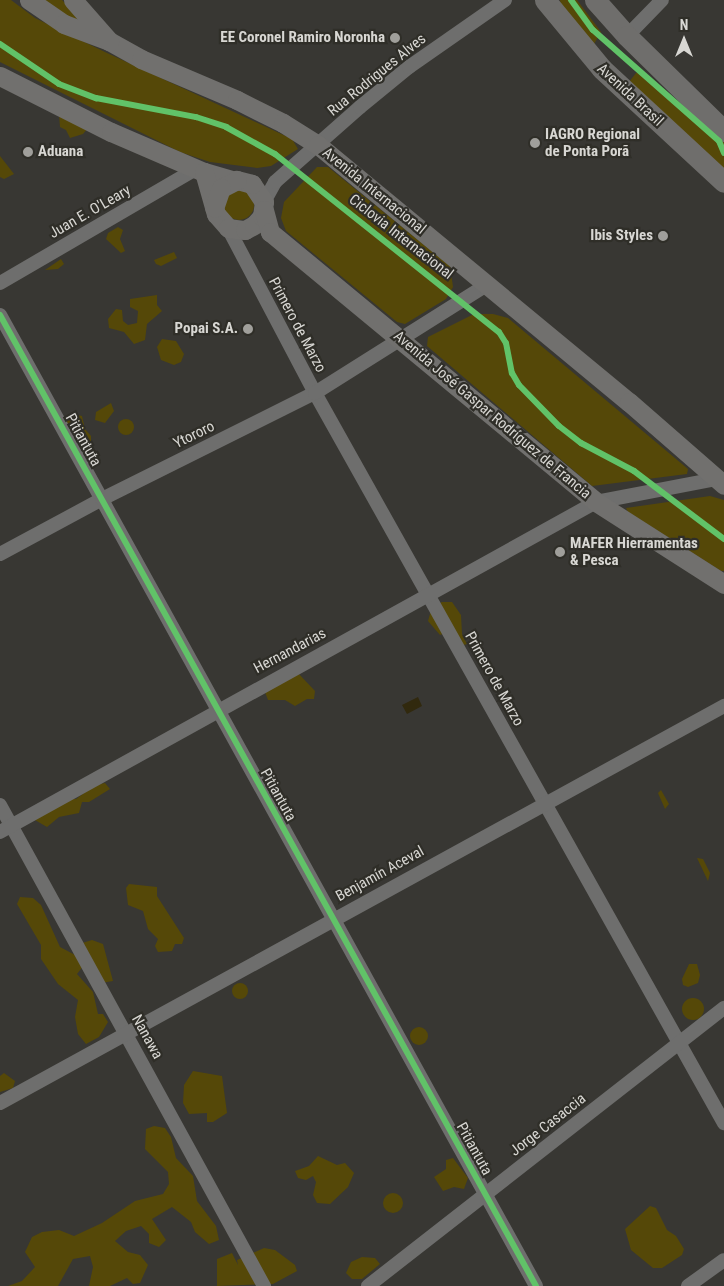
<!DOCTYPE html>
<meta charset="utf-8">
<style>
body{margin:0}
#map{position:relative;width:724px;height:1286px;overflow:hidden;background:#383733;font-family:"Roboto Condensed",sans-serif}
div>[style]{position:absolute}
.green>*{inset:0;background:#554808}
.round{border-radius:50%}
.water>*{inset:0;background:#31290e}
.street>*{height:14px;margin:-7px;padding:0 7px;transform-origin:7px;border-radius:7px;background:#6e6e6d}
.secondary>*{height:19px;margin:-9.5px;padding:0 9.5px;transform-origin:9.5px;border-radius:9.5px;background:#71706e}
.primary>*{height:21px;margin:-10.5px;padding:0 10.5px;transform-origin:10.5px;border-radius:10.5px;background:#6f6e6c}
.cycleway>*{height:6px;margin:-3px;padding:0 3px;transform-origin:3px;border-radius:3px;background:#61c268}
.dots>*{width:14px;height:14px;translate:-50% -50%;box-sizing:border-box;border:2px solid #2f2e28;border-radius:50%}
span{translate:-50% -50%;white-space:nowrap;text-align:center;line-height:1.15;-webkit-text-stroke:4.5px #2f2e28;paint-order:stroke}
.poi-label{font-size:15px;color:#d8d7d3;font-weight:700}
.right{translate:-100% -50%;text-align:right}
.left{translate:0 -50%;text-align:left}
.street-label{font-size:15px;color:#d8d7d3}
.north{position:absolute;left:659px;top:15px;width:50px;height:50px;-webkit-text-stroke:4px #2f2e28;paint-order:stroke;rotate:0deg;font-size:14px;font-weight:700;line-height:20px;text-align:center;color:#d8d7d3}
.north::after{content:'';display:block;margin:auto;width:18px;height:22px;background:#d8d7d3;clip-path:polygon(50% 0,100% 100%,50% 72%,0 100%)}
</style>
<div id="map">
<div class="green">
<div style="clip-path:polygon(0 0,11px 0,35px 18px,105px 52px,292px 139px,298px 149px,271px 166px,257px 168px,210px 162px,180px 152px,0 62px)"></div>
<div style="clip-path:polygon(40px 0,62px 0,89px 28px)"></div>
<div style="clip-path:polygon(560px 0,577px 0,601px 32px,590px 51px,562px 16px)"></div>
<div style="clip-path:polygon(644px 72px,724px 142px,724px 171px,629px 82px,636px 73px)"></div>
<div style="clip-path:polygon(59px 115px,88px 128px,83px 134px,70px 138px,66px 130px,60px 127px)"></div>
<div style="clip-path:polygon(0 156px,14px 174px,4px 179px,0 177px)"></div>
<div style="clip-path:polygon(317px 167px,328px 167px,450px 266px,453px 287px,446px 299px,405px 324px,397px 322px,286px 231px,281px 218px,284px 202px)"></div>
<div class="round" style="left:224px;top:190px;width:30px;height:30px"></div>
<div style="clip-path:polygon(118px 227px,123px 230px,120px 239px,125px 251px,121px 253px,106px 239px,108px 233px)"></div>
<div style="clip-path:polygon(174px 252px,177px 258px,161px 266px,156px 264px,154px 260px)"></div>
<div style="clip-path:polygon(61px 259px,64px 264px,58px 269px,45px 270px)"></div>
<div style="clip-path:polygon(157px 295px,157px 305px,162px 311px,147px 324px,145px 340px,134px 344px,124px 332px,109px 328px,108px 319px,116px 309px,122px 310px,123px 321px,128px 325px,137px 323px,138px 311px,130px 307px,130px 299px)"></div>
<div style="clip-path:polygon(474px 314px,493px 314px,508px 318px,688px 469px,687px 474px,592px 486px,427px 346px,428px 337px)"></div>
<div style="clip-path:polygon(162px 339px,176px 341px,184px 354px,181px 362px,174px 365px,161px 360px,157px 347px)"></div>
<div style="clip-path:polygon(111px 403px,114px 411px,105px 423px,95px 420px,96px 412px)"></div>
<div style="clip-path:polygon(73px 414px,82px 416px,85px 429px,91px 436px,91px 447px,80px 445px,66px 427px,67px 418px)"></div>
<div class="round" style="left:118px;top:419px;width:16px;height:16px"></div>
<div style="clip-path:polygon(710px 496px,724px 500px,724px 571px,721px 571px,628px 512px,626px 508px)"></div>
<div style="clip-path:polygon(442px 602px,452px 602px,461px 615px,462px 634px,467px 644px,457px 647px,447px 632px,440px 635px,428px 621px,432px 607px)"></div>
<div style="clip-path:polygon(298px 673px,315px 691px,314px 699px,307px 699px,295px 706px,285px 700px,268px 700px,265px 692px)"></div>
<div style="clip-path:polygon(105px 783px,110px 789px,89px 802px,82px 802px,79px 813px,59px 817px,47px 827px,35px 820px,65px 799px,76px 799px,95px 785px)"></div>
<div style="clip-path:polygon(661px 790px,669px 804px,665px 809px,658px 793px)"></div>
<div style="clip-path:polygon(697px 858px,703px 859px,710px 873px,708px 881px)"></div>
<div style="clip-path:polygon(129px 884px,157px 887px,157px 896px,184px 938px,182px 944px,175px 944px,172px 951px,158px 952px,155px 946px,158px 939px,148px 929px,143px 911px,128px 905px,126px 888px)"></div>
<div style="clip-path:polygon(20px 897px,33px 898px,41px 905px,60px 947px,77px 956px,79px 944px,92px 940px,103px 944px,113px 981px,101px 983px,84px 965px,77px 974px,93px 992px,98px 1014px,103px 1014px,108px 1022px,99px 1037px,86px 1044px,78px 1034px,75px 1017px,78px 1000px,58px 984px,41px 959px,41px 945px,17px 904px)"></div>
<div style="clip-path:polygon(689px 964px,697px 964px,700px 975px,698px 983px,688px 987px,683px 985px,682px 979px)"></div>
<div class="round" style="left:232px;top:983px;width:16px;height:16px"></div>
<div class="round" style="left:682px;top:998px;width:22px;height:22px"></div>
<div class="round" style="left:410px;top:1027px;width:18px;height:18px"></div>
<div style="clip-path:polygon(193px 1071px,222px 1076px,227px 1113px,213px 1122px,207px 1122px,207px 1113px,189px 1114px,183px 1103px,184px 1085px)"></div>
<div style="clip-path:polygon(4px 1073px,15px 1081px,13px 1088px,0 1092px,0 1076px)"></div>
<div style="clip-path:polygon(154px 1126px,165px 1128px,171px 1137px,176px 1158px,193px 1176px,197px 1201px,216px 1226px,219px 1240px,209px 1244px,195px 1232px,191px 1222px,172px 1207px,152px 1219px,166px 1240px,159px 1247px,149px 1243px,149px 1234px,141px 1226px,126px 1231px,115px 1241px,128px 1252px,140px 1255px,148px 1265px,140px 1283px,133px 1284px,127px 1278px,110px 1286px,89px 1286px,93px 1267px,90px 1256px,73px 1259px,58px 1286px,8px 1286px,22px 1281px,35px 1267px,25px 1252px,32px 1237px,42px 1232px,59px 1230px,74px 1236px,102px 1223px,135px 1201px,163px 1194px,169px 1184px,168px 1172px,145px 1149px,146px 1129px)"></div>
<div style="clip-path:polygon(318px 1156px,337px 1165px,345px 1163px,354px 1173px,348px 1187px,330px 1204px,317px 1203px,313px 1195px,316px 1182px,313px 1176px,306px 1180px,298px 1178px,295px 1171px,309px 1166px)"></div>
<div style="clip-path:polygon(453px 1158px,468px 1178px,464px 1189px,454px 1187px,443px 1191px,434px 1177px,446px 1169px,446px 1160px)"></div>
<div class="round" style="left:383px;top:1193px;width:20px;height:20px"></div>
<div style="clip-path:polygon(650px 1206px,656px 1208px,667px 1230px,676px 1236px,684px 1249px,682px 1255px,662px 1268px,653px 1268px,631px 1250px,625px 1229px)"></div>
<div style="clip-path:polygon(264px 1248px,275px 1250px,295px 1265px,297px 1271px,273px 1284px,217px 1286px,217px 1259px,232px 1253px,238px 1265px,237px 1260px)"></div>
<div style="clip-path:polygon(362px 1257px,375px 1258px,380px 1264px,362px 1279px,352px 1279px,346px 1273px,351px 1262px)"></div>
</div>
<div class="water">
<div style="clip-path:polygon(418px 697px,422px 706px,407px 714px,402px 705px)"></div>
</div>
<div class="street">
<div style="left:627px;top:36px;width:50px;rotate:-45.8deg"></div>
<div style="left:264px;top:202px;width:23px;rotate:-61deg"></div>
<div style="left:275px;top:182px;width:113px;rotate:-41.4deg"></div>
<div style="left:360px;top:107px;width:63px;rotate:-39.2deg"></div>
<div style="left:409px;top:67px;width:117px;rotate:-34.9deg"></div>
<div style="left:228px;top:228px;width:187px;rotate:62.2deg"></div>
<div style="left:315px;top:393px;width:837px;rotate:60.74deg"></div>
<div style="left:0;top:283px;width:227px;rotate:-30.2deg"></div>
<div style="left:0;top:315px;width:1109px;rotate:61.1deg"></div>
<div style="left:0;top:554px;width:116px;rotate:-28.3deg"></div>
<div style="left:102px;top:499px;width:238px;rotate:-26.5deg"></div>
<div style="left:315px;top:393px;width:204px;rotate:-32.2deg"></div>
<div style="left:0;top:805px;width:549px;rotate:61.24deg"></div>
<div style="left:0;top:832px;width:681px;rotate:-28.97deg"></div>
<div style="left:596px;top:502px;width:123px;rotate:-10.8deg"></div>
<div style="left:0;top:1103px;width:826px;rotate:-28.74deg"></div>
<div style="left:368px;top:1286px;width:452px;rotate:-38deg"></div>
<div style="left:688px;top:1286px;width:44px;rotate:-35.8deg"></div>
</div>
<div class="secondary">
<div style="left:29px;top:0;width:42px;rotate:34.4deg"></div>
<div style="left:64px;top:24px;width:48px;rotate:20.7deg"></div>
<div style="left:109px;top:41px;width:37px;rotate:29deg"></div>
<div style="left:141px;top:59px;width:104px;rotate:23.1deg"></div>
<div style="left:237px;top:100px;width:51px;rotate:26.6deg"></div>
<div style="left:283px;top:123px;width:41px;rotate:32.2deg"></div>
<div style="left:318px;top:145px;width:403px;rotate:39.6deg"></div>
<div style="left:629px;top:402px;width:126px;rotate:41.1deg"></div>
<div style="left:73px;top:0;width:55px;rotate:48.7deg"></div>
<div style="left:0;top:76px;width:124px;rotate:26.8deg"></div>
<div style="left:111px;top:132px;width:101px;rotate:23.3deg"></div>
<div style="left:204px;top:172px;width:32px;rotate:16deg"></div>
<div style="left:204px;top:172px;width:44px;rotate:74.1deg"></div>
<div style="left:216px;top:214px;width:18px;rotate:49deg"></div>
<div style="left:228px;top:228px;width:17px;rotate:7deg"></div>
<div style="left:245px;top:230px;width:10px;rotate:-29deg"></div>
<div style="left:254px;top:225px;width:12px;rotate:-48deg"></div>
<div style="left:262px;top:216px;width:14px;rotate:-82deg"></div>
<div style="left:264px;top:202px;width:22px;rotate:-124deg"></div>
<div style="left:252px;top:184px;width:16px;rotate:-165deg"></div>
<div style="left:237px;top:180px;width:18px;rotate:153deg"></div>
<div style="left:221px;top:188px;width:21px;rotate:109deg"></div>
<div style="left:264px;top:210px;width:23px;rotate:75deg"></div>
<div style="left:270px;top:232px;width:423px;rotate:39.6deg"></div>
<div style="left:596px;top:502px;width:152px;rotate:32.6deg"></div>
</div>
<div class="primary">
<div style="left:545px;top:0;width:89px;rotate:50.4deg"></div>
<div style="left:602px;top:69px;width:166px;rotate:42.8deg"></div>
<div style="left:595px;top:0;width:48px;rotate:48.4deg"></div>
<div style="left:627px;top:36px;width:136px;rotate:44.4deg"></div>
</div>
<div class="cycleway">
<div style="left:571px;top:0;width:37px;rotate:54deg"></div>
<div style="left:593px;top:30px;width:168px;rotate:41.4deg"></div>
<div style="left:719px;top:141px;width:13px;rotate:67deg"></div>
<div style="left:0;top:44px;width:71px;rotate:34.1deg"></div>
<div style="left:59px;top:84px;width:40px;rotate:21deg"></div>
<div style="left:96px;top:98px;width:102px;rotate:10.8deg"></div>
<div style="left:196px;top:117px;width:32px;rotate:18deg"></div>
<div style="left:226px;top:127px;width:56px;rotate:28.9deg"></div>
<div style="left:275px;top:154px;width:286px;rotate:38.5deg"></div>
<div style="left:499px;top:332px;width:13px;rotate:58deg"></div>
<div style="left:506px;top:343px;width:31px;rotate:79deg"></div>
<div style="left:512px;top:373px;width:14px;rotate:60deg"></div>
<div style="left:519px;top:385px;width:57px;rotate:45.7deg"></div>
<div style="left:559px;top:426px;width:28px;rotate:38deg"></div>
<div style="left:581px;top:443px;width:60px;rotate:27.8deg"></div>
<div style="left:634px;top:471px;width:113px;rotate:37.1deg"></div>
<div style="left:0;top:315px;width:1109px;rotate:61.1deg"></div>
</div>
<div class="dots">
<div style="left:395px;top:38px;background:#a09f9b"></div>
<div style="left:535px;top:143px;background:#a09f9b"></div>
<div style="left:28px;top:152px;background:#a09f9b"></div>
<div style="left:663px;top:236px;background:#a09f9b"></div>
<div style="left:248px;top:329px;background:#a09f9b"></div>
<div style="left:560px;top:552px;background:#a09f9b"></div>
</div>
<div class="poi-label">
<span class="right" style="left:385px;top:38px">EE Coronel Ramiro Noronha</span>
<span class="left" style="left:545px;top:143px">IAGRO Regional<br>de Ponta Porã</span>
<span class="left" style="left:38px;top:152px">Aduana</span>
<span class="right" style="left:653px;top:236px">Ibis Styles</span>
<span class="right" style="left:238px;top:329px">Popai S.A.</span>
<span class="left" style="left:570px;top:552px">MAFER Hierramentas<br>&amp; Pesca</span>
</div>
<div class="street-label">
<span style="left:377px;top:75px;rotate:-39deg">Rua Rodrigues Alves</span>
<span style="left:630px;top:95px;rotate:43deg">Avenida Brasil</span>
<span style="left:374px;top:191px;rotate:39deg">Avenida Internacional</span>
<span style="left:90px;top:212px;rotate:-30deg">Juan E. O'Leary</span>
<span style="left:401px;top:237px;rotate:38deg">Ciclovia Internacional</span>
<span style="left:297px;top:325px;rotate:62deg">Primero de Marzo</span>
<span style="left:492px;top:415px;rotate:40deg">Avenida José Gaspar Rodríguez de Francia</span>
<span style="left:194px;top:435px;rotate:-26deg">Ytororo</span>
<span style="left:83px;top:440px;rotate:61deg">Pitiantuta</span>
<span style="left:290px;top:651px;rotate:-28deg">Hernandarias</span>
<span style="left:494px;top:679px;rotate:61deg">Primero de Marzo</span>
<span style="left:278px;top:795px;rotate:61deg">Pitiantuta</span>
<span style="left:380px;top:874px;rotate:-29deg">Benjamín Aceval</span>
<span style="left:147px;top:1037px;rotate:61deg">Nanawa</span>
<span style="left:548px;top:1125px;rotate:-38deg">Jorge Casaccia</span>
<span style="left:474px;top:1149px;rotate:61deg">Pitiantuta</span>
</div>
<div class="north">N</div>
</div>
